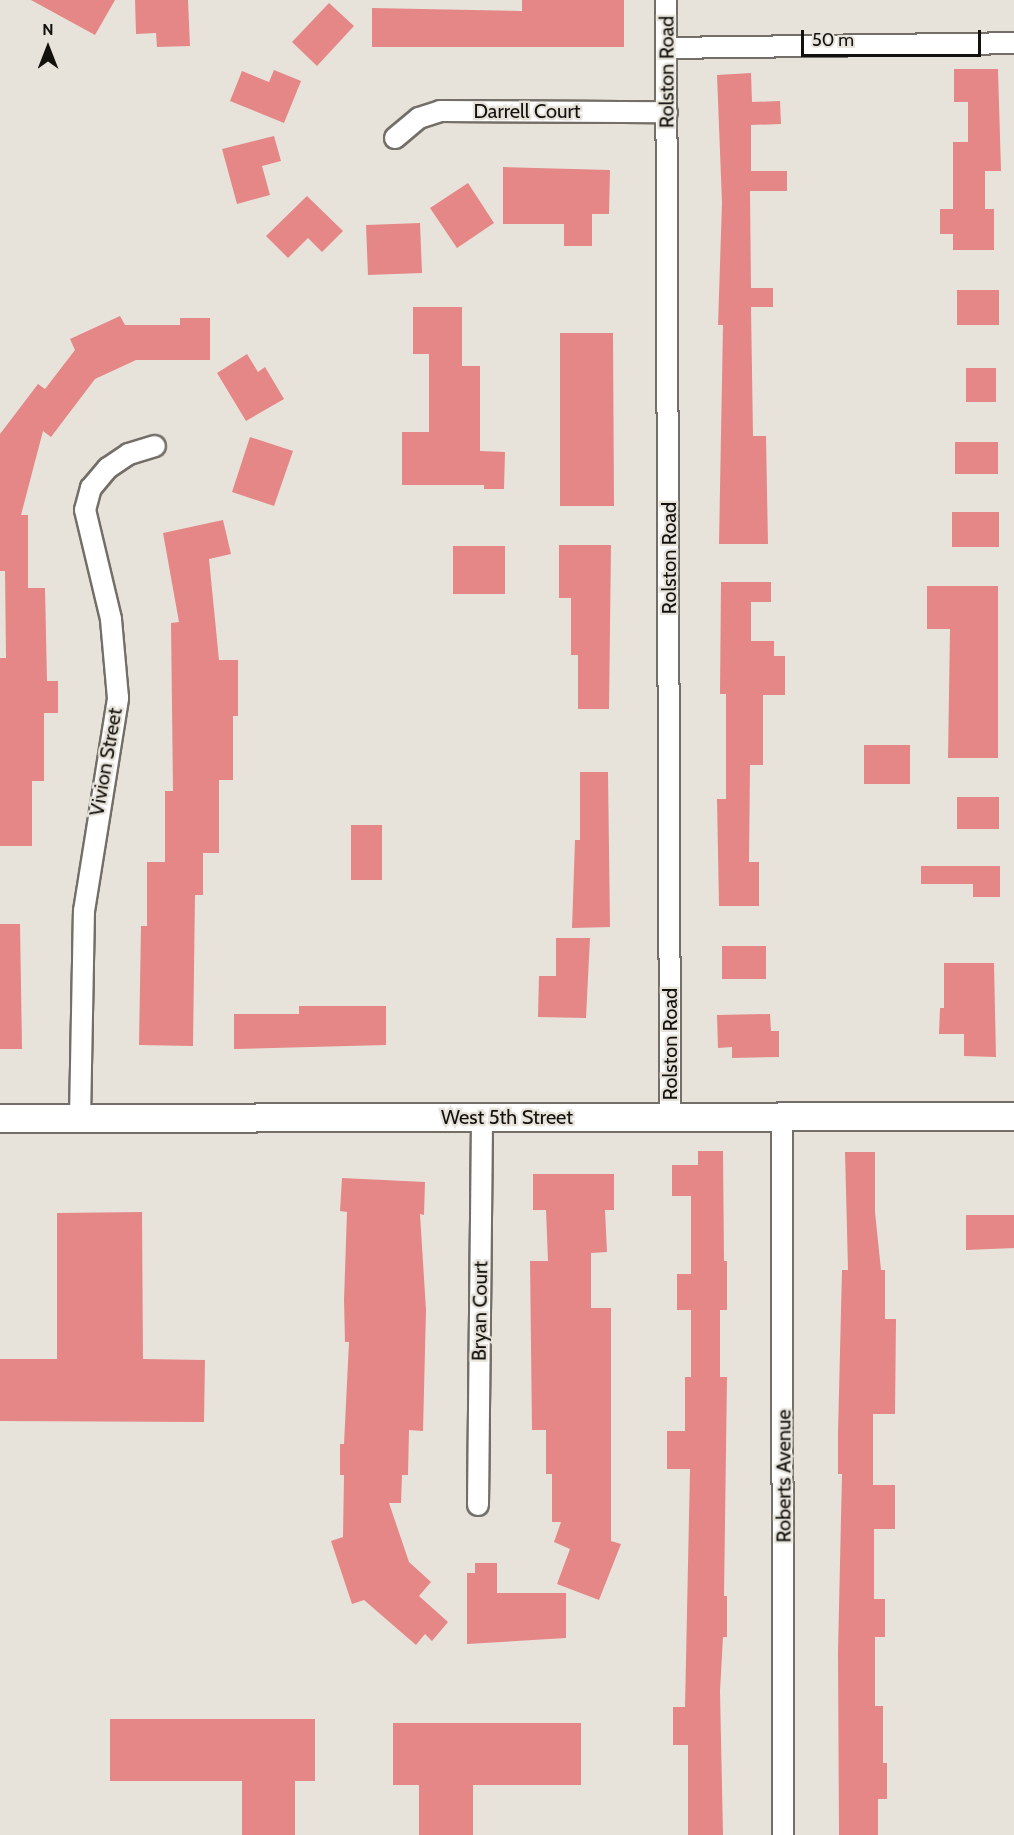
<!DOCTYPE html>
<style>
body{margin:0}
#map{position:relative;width:1014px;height:1835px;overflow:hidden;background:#e7e3da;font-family:Cabin,sans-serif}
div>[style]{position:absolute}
.building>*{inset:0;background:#e58786}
.roads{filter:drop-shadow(2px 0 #736f68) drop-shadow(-2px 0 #736f68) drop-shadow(0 2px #736f68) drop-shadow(0 -2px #736f68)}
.street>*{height:20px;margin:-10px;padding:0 10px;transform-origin:10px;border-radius:10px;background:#fff}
.secondary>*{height:27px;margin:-13.5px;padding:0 13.5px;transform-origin:13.5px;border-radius:13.5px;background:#fff}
span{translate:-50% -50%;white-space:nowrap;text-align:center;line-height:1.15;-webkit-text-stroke:4.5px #e7e3da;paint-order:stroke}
.street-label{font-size:20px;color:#13110e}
.north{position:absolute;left:18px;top:18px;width:60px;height:60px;-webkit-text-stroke:4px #e7e3da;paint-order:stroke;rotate:0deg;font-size:16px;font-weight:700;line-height:24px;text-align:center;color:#13110e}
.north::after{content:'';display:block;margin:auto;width:21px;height:27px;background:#13110e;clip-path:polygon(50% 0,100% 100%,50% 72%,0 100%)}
.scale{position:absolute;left:801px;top:30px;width:180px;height:27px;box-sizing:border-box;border:3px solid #13110e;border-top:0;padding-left:8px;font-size:18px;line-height:21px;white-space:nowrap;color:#13110e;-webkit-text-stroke:4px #e7e3da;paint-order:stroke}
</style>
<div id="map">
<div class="building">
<div style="clip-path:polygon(31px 0,115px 0,95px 35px)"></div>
<div style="clip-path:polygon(135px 0,188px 0,190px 46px,157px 47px,156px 33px,136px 34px)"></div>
<div style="clip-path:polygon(522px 0,624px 0,624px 47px,372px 47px,372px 8px,522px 11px)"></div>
<div style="clip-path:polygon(329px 3px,354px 26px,317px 66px,292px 42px)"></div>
<div style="clip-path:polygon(954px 69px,998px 69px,1001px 171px,985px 171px,985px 209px,994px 209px,994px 250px,953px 250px,953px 234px,940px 234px,940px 209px,953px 209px,953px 142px,968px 142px,968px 102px,954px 102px)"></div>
<div style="clip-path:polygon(274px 70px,301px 81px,284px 123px,230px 101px,242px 71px,269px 82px)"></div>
<div style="clip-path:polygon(751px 73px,752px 102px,780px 101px,781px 124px,751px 125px,751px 171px,787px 171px,787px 191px,750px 191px,751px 288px,773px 288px,773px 307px,751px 307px,753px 436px,766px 436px,768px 544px,719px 544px,723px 325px,718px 325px,722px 203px,717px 75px)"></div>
<div style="clip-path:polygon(274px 136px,281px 161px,262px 166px,270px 195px,237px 204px,222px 149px)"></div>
<div style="clip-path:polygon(503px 167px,610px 170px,609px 214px,592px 214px,592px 246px,564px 246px,564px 224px,503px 224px)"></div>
<div style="clip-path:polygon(468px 183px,494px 223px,457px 248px,430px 208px)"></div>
<div style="clip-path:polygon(307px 196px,343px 231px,322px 252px,308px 238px,288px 258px,266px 236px)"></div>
<div style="clip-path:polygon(420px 223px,422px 273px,368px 275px,366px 225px)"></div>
<div style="clip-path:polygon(957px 290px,999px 290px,999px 325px,957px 325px)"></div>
<div style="clip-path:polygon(413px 307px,462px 307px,462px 366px,480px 366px,480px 451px,505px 452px,504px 489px,484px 489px,484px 485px,402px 485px,402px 432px,429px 432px,429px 354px,413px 354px)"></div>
<div style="clip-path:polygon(120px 316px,125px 325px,180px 325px,180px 318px,210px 318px,210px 360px,136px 360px,95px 379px,51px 437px,43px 431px,21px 515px,28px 515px,28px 588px,45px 588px,47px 681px,58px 681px,58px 713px,44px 713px,44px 781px,32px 781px,32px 846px,0 846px,0 658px,6px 658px,5px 571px,0 571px,0 434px,38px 384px,45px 389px,75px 350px,70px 339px)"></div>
<div style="clip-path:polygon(560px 333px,613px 333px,614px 506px,560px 506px)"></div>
<div style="clip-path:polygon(247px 354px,258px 372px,265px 367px,284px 399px,246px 421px,217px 373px)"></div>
<div style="clip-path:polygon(966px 368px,996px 368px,996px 402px,966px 402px)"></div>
<div style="clip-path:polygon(250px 437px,293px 451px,274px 506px,232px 492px)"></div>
<div style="clip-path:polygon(955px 442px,998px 442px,998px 474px,955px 474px)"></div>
<div style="clip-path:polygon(952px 512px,999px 512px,999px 547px,952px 547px)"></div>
<div style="clip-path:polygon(223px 520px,231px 554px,209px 559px,219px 660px,238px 660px,238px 716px,233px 716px,233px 780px,219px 780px,219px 853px,203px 853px,203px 895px,195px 895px,193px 1046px,139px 1045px,141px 926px,147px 926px,147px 862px,165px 862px,165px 791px,173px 791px,171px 623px,179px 622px,163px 533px)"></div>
<div style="clip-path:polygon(559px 545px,611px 545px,609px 709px,578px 709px,578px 655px,571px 655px,571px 598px,559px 598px)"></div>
<div style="clip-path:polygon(453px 546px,505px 546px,505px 594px,453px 594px)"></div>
<div style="clip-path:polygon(721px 582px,771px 582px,771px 602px,751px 602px,751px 641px,774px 641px,774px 656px,785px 656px,785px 695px,763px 695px,763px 765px,750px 765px,749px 862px,759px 862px,759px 906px,719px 906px,717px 799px,726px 799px,726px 694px,720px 694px)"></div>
<div style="clip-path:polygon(927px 586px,998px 586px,998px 758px,948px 758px,950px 629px,927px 629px)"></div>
<div style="clip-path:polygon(864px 745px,910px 745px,910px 784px,864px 784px)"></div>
<div style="clip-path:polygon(580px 772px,608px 772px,610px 927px,572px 928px,575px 840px,580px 840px)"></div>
<div style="clip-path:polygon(957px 797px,999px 797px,999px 829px,957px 829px)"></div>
<div style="clip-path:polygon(351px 825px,382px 825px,382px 880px,351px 880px)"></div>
<div style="clip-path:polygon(921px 866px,1000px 866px,1000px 897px,973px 897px,973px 884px,921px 884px)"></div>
<div style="clip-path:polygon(0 924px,20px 924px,22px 1049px,0 1049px)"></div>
<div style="clip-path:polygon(556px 938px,590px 938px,586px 1018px,538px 1017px,539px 976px,556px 976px)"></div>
<div style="clip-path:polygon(722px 946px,766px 946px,766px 979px,722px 979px)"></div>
<div style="clip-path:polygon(944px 963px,994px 963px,996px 1057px,964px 1056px,964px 1034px,939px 1034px,940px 1008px,944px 1008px)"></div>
<div style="clip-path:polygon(299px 1006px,386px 1006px,386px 1045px,234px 1049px,234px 1014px,299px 1014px)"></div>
<div style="clip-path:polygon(770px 1014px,771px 1031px,779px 1031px,779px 1057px,732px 1058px,732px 1047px,718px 1048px,717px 1015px)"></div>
<div style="clip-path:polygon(698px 1151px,723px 1151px,724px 1261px,727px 1261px,727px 1310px,720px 1310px,720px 1377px,727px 1377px,724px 1596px,727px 1596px,727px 1637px,723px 1637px,720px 1691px,723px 1835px,688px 1835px,688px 1745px,673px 1745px,673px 1707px,685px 1707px,690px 1469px,667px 1469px,667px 1431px,685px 1431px,685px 1377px,691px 1377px,691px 1310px,677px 1310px,677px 1274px,691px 1274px,691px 1196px,672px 1196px,672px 1165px,698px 1165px)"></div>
<div style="clip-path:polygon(845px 1152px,875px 1152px,875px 1212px,881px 1270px,885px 1270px,885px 1319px,896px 1319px,895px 1414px,873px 1414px,873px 1485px,895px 1485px,895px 1529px,874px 1529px,874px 1599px,885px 1599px,885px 1637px,875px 1637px,875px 1706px,883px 1706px,883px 1763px,887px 1763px,887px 1799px,878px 1799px,878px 1835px,839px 1835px,838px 1652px,842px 1474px,838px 1474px,838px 1433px,842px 1270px,848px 1270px)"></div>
<div style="clip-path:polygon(533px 1174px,614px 1174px,614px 1210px,605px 1210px,607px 1252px,591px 1253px,591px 1308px,611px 1308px,611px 1541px,621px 1544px,599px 1600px,557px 1584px,570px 1549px,554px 1542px,561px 1522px,552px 1522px,552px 1474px,546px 1474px,546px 1430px,532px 1430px,530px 1261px,548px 1261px,546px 1210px,533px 1210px)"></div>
<div style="clip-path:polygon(342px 1178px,425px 1182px,424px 1215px,420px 1214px,426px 1310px,423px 1431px,409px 1430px,408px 1475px,402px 1475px,401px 1503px,389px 1503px,409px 1562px,431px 1582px,419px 1596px,448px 1622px,432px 1641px,425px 1634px,416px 1645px,364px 1600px,352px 1604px,331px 1541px,343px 1537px,344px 1475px,340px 1475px,340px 1444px,344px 1444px,349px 1342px,345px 1342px,344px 1300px,347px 1212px,340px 1211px)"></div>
<div style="clip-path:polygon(142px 1212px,143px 1359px,205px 1360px,204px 1422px,0 1421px,0 1359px,57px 1359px,57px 1213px)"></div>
<div style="clip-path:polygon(966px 1215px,1014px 1215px,1014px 1248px,966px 1250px)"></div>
<div style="clip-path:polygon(475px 1563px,497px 1563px,497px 1593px,566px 1593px,566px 1638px,467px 1644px,467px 1573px,475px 1573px)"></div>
<div style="clip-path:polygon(110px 1719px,315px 1719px,315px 1781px,295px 1781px,295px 1835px,242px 1835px,242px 1781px,110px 1781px)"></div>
<div style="clip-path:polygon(393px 1723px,581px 1723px,581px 1785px,473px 1785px,473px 1835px,419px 1835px,419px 1785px,393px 1785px)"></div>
</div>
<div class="roads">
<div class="street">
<div style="left:666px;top:0;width:1117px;rotate:89.79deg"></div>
<div style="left:667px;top:48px;width:347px;rotate:-0.8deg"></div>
<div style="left:395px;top:138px;width:31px;rotate:-40deg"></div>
<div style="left:419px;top:118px;width:22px;rotate:-18deg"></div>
<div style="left:440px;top:111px;width:227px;rotate:0.3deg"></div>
<div style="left:782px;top:1117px;width:718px;rotate:89.92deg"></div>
<div style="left:80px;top:1118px;width:207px;rotate:-88.9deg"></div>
<div style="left:84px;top:911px;width:216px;rotate:-80.9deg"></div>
<div style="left:118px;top:698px;width:79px;rotate:-95.1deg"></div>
<div style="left:111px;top:619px;width:112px;rotate:-103.4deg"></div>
<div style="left:85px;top:510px;width:23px;rotate:-75deg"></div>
<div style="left:91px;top:488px;width:26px;rotate:-50deg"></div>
<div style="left:108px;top:468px;width:25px;rotate:-34deg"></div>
<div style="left:129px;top:454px;width:27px;rotate:-17deg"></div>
<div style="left:478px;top:1505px;width:388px;rotate:-89.4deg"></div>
</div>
<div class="secondary">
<div style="left:0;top:1118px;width:1014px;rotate:-0.11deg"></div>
</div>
</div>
<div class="street-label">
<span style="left:667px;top:72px;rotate:-90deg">Rolston Road</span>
<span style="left:527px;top:111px">Darrell Court</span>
<span style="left:669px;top:558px;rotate:-90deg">Rolston Road</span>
<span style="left:106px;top:762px;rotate:-80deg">Vivion Street</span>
<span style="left:670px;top:1044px;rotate:-90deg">Rolston Road</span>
<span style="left:507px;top:1117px">West 5th Street</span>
<span style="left:480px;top:1311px;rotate:-89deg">Bryan Court</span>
<span style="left:784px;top:1476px;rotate:-90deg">Roberts Avenue</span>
</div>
<div class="north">N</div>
<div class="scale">50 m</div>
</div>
